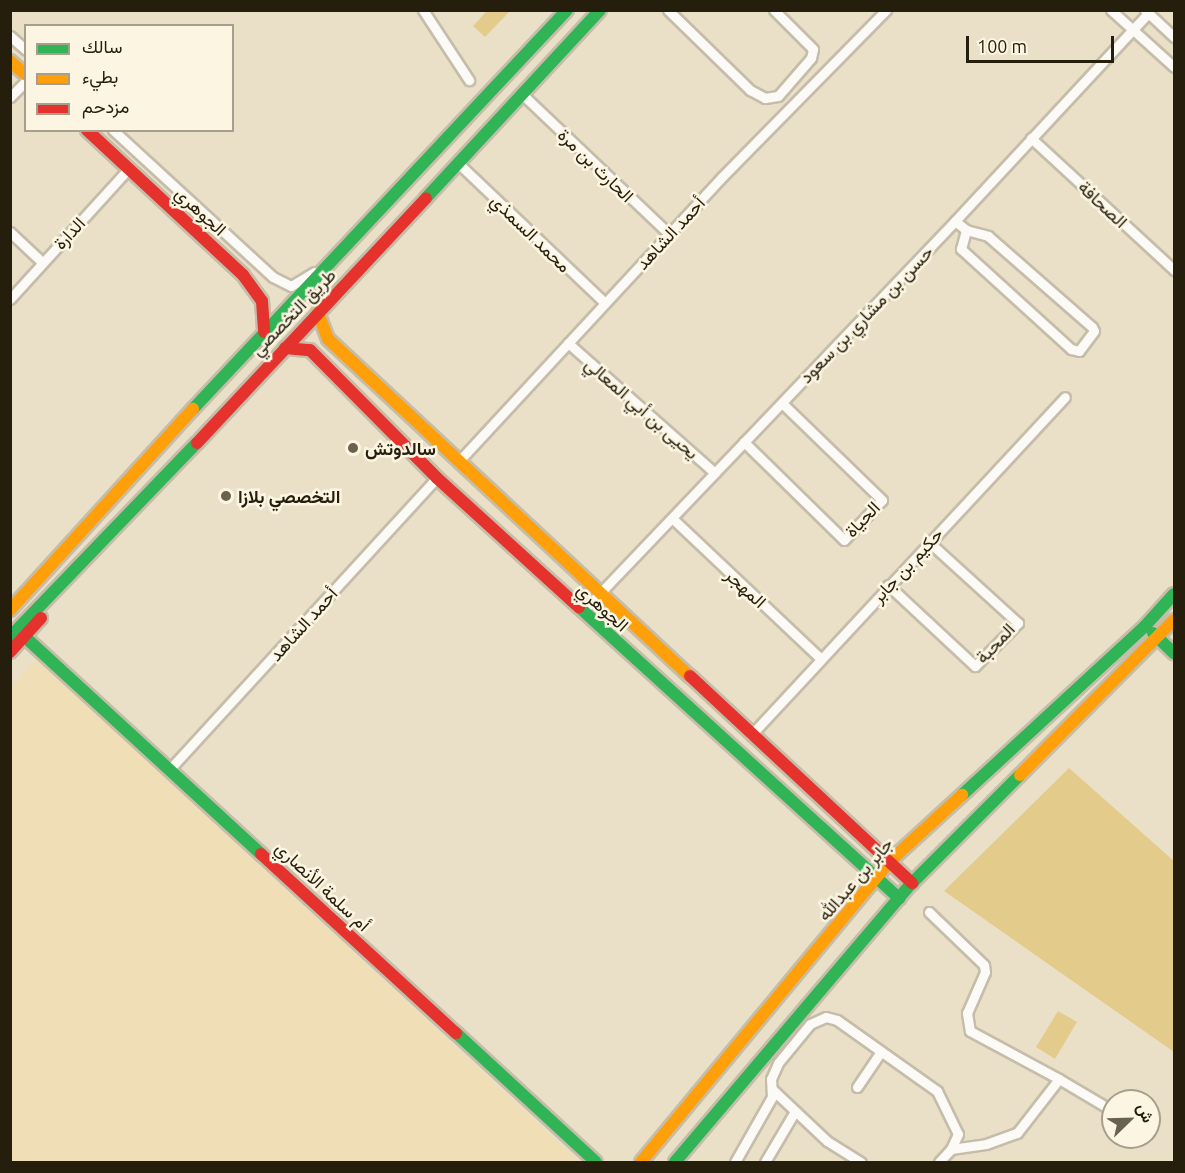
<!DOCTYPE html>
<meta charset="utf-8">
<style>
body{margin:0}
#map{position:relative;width:1185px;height:1173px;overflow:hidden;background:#eae0c7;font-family:Ubuntu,Vazirmatn,sans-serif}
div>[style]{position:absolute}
.built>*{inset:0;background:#f0dfb6}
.green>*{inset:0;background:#e3cb8c}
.roads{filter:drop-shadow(2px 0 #c5bda9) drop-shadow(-2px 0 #c5bda9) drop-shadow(0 2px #c5bda9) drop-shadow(0 -2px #c5bda9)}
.street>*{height:9px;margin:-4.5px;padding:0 4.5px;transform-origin:4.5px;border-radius:4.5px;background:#fcfaf7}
.fast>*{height:12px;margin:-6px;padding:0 6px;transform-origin:6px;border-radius:6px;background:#30b455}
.slow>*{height:12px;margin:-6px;padding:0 6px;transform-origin:6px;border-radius:6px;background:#ff9f0a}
.jam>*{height:12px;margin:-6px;padding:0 6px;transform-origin:6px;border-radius:6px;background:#e5322d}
.dots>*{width:16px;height:16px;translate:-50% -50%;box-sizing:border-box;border:3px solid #fcf5e2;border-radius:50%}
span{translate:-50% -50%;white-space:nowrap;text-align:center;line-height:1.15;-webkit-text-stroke:5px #fcf5e2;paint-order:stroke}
.street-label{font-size:18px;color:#251e0d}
.poi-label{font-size:18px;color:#251e0d;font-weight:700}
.left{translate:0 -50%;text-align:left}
.frame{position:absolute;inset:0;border:12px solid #251e0d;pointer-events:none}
.legend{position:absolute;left:24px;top:24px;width:210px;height:108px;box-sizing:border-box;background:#fcf5e2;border:2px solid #a69f8d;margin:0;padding:8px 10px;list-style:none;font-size:18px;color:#251e0d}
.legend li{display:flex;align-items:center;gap:12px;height:30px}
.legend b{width:30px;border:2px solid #a69f8d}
.north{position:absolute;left:1101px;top:1089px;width:60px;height:60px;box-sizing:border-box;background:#fcf5e2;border:2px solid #a69f8d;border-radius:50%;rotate:67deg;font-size:16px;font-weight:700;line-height:24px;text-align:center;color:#251e0d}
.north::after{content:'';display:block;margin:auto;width:21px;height:27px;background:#6a624e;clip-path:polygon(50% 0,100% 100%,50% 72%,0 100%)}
.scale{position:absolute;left:966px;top:36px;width:148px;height:27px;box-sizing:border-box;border:3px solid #251e0d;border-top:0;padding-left:8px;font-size:18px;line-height:21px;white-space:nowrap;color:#251e0d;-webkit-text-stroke:4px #fcf5e2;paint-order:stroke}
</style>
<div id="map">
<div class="built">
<div style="clip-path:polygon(37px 659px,580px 1162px,11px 1162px,11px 687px)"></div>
</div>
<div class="green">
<div style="clip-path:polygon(487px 11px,510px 11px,485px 37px,473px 26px)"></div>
<div style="clip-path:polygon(1069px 768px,1174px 861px,1174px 1052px,944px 891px)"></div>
<div style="clip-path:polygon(1058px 1011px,1077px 1022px,1055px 1059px,1036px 1047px)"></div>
</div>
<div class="roads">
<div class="street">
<div style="left:423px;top:10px;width:84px;rotate:56.7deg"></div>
<div style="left:668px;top:10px;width:115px;rotate:44.3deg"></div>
<div style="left:750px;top:90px;width:17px;rotate:28deg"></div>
<div style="left:765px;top:98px;width:13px;rotate:-9deg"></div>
<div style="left:778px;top:96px;width:50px;rotate:-49deg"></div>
<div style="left:811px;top:58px;width:9px;rotate:-77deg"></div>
<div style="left:813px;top:49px;width:55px;rotate:-135deg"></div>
<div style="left:1111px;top:10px;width:85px;rotate:42.1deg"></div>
<div style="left:1145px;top:10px;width:40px;rotate:43deg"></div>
<div style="left:10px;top:36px;width:21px;rotate:41deg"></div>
<div style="left:523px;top:95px;width:202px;rotate:43.6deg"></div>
<div style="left:10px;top:97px;width:23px;rotate:-45deg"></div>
<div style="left:113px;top:130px;width:217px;rotate:42.6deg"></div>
<div style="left:273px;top:277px;width:20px;rotate:27deg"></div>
<div style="left:291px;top:286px;width:27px;rotate:-31deg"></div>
<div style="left:1031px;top:138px;width:195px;rotate:42.7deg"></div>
<div style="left:458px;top:163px;width:203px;rotate:43.6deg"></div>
<div style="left:955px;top:221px;width:14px;rotate:39deg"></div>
<div style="left:966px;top:230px;width:23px;rotate:15deg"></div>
<div style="left:988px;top:236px;width:138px;rotate:41.2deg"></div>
<div style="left:1092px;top:327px;width:4px;rotate:63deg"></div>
<div style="left:1094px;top:331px;width:25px;rotate:127deg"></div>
<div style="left:1079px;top:351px;width:8px;rotate:-166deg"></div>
<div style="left:1071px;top:349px;width:149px;rotate:-137.7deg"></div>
<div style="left:961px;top:249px;width:20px;rotate:-75deg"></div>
<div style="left:10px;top:232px;width:44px;rotate:43.2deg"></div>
<div style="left:10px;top:299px;width:177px;rotate:-47.7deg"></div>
<div style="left:568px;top:343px;width:196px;rotate:41.5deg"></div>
<div style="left:744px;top:442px;width:140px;rotate:44.4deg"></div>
<div style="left:844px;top:540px;width:55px;rotate:-46.5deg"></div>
<div style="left:882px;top:500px;width:139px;rotate:-135.9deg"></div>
<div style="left:459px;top:461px;width:387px;rotate:-47.2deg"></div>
<div style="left:722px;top:177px;width:234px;rotate:-45.5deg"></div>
<div style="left:672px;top:518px;width:205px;rotate:43.4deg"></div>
<div style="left:888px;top:585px;width:119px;rotate:43deg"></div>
<div style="left:975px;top:666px;width:61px;rotate:-45deg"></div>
<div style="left:1018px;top:623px;width:120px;rotate:-137.7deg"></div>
<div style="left:582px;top:612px;width:540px;rotate:-46.35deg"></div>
<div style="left:955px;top:221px;width:284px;rotate:-47.1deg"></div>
<div style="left:751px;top:735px;width:461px;rotate:-47.1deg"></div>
<div style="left:169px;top:770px;width:396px;rotate:-47.5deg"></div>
<div style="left:929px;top:912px;width:76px;rotate:43.9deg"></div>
<div style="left:984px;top:965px;width:7px;rotate:82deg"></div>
<div style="left:985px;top:972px;width:45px;rotate:113.7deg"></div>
<div style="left:967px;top:1013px;width:18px;rotate:81deg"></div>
<div style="left:970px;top:1031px;width:101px;rotate:28.3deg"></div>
<div style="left:857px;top:1087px;width:41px;rotate:-55.9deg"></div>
<div style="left:773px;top:1090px;width:74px;rotate:43.4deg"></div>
<div style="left:827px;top:1141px;width:40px;rotate:32deg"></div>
<div style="left:735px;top:1162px;width:75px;rotate:-60.4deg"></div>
<div style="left:772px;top:1097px;width:18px;rotate:-93deg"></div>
<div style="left:771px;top:1079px;width:17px;rotate:-66deg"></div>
<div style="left:778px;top:1063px;width:50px;rotate:-50.6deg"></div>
<div style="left:810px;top:1024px;width:17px;rotate:-24deg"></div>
<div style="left:826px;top:1017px;width:11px;rotate:15deg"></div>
<div style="left:837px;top:1020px;width:123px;rotate:35.4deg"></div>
<div style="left:937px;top:1091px;width:48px;rotate:64deg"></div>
<div style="left:958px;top:1134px;width:17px;rotate:115deg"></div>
<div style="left:765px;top:1162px;width:59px;rotate:-59.5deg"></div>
<div style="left:939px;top:1162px;width:18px;rotate:-47deg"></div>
<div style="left:951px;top:1149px;width:35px;rotate:-8deg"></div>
<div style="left:986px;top:1144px;width:33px;rotate:-20deg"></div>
<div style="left:1017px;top:1133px;width:68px;rotate:-52.1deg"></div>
<div style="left:1059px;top:1079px;width:63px;rotate:30.7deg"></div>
</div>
<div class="fast">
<div style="left:426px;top:198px;width:256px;rotate:-47.2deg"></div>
<div style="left:193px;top:409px;width:547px;rotate:-46.85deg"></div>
<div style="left:579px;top:607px;width:433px;rotate:42.3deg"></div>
<div style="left:1153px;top:633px;width:29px;rotate:44deg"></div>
<div style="left:10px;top:637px;width:269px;rotate:-46.1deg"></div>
<div style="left:25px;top:637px;width:321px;rotate:42.6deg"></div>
<div style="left:962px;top:795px;width:249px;rotate:-42.7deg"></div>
<div style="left:1145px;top:626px;width:43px;rotate:-47.8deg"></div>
<div style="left:456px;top:1033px;width:190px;rotate:42.7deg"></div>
<div style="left:675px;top:1162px;width:366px;rotate:-49.7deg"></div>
<div style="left:912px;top:883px;width:153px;rotate:-45deg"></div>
</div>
<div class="slow">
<div style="left:10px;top:61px;width:21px;rotate:41deg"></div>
<div style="left:318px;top:313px;width:28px;rotate:69deg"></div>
<div style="left:328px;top:339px;width:495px;rotate:43deg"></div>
<div style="left:10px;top:610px;width:272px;rotate:-47.7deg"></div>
<div style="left:1020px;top:775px;width:218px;rotate:-45.2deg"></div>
<div style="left:641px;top:1162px;width:391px;rotate:-50.4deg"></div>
<div style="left:890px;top:861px;width:98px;rotate:-42.5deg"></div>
</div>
<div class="jam">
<div style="left:87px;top:130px;width:213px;rotate:42.9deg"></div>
<div style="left:243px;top:275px;width:32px;rotate:54deg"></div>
<div style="left:262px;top:301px;width:31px;rotate:86deg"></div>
<div style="left:285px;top:348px;width:25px;rotate:5deg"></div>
<div style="left:310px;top:350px;width:180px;rotate:45.2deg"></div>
<div style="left:437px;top:478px;width:192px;rotate:42.3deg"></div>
<div style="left:197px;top:443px;width:335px;rotate:-46.9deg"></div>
<div style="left:10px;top:652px;width:46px;rotate:-47.6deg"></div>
<div style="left:690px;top:676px;width:304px;rotate:43deg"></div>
<div style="left:261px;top:854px;width:265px;rotate:42.6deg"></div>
</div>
</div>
<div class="dots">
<div style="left:353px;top:448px;background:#6a624e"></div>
<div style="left:226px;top:496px;background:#6a624e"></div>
</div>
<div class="street-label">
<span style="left:596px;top:165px;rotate:44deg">الحارث بن مرة</span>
<span style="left:1103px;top:204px;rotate:43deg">الصحافة</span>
<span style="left:201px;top:211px;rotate:43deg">الجوهري</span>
<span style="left:69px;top:233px;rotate:-47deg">الدارة</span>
<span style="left:531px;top:233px;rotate:44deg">محمد السمذي</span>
<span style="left:670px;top:233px;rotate:-47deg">أحمد الشاهد</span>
<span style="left:293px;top:312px;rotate:-46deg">طريق التخصصي</span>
<span style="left:866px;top:314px;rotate:-46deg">حسن بن مشاري بن سعود</span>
<span style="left:642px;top:408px;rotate:41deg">يحيى بن أبي المعالي</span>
<span style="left:862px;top:519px;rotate:-46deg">الحياة</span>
<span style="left:907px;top:565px;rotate:-47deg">حكيم بن جابر</span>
<span style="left:746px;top:588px;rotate:43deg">المهجر</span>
<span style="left:603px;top:607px;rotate:42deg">الجوهري</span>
<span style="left:303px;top:624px;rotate:-48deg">أحمد الشاهد</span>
<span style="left:995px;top:643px;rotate:-47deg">المحبة</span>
<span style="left:855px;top:879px;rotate:-49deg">جابر بن عبدالله</span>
<span style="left:323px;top:886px;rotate:43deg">أم سلمة الأنصاري</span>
</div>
<div class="poi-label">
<span class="left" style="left:365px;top:448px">سالدوتش</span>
<span class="left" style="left:238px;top:496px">التخصصي بلازا</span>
</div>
<div class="frame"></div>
<ul class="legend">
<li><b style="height:8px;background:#30b455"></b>سالك</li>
<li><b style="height:8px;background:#ff9f0a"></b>بطيء</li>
<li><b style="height:8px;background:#e5322d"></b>مزدحم</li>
</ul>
<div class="north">ش</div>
<div class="scale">100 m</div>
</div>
